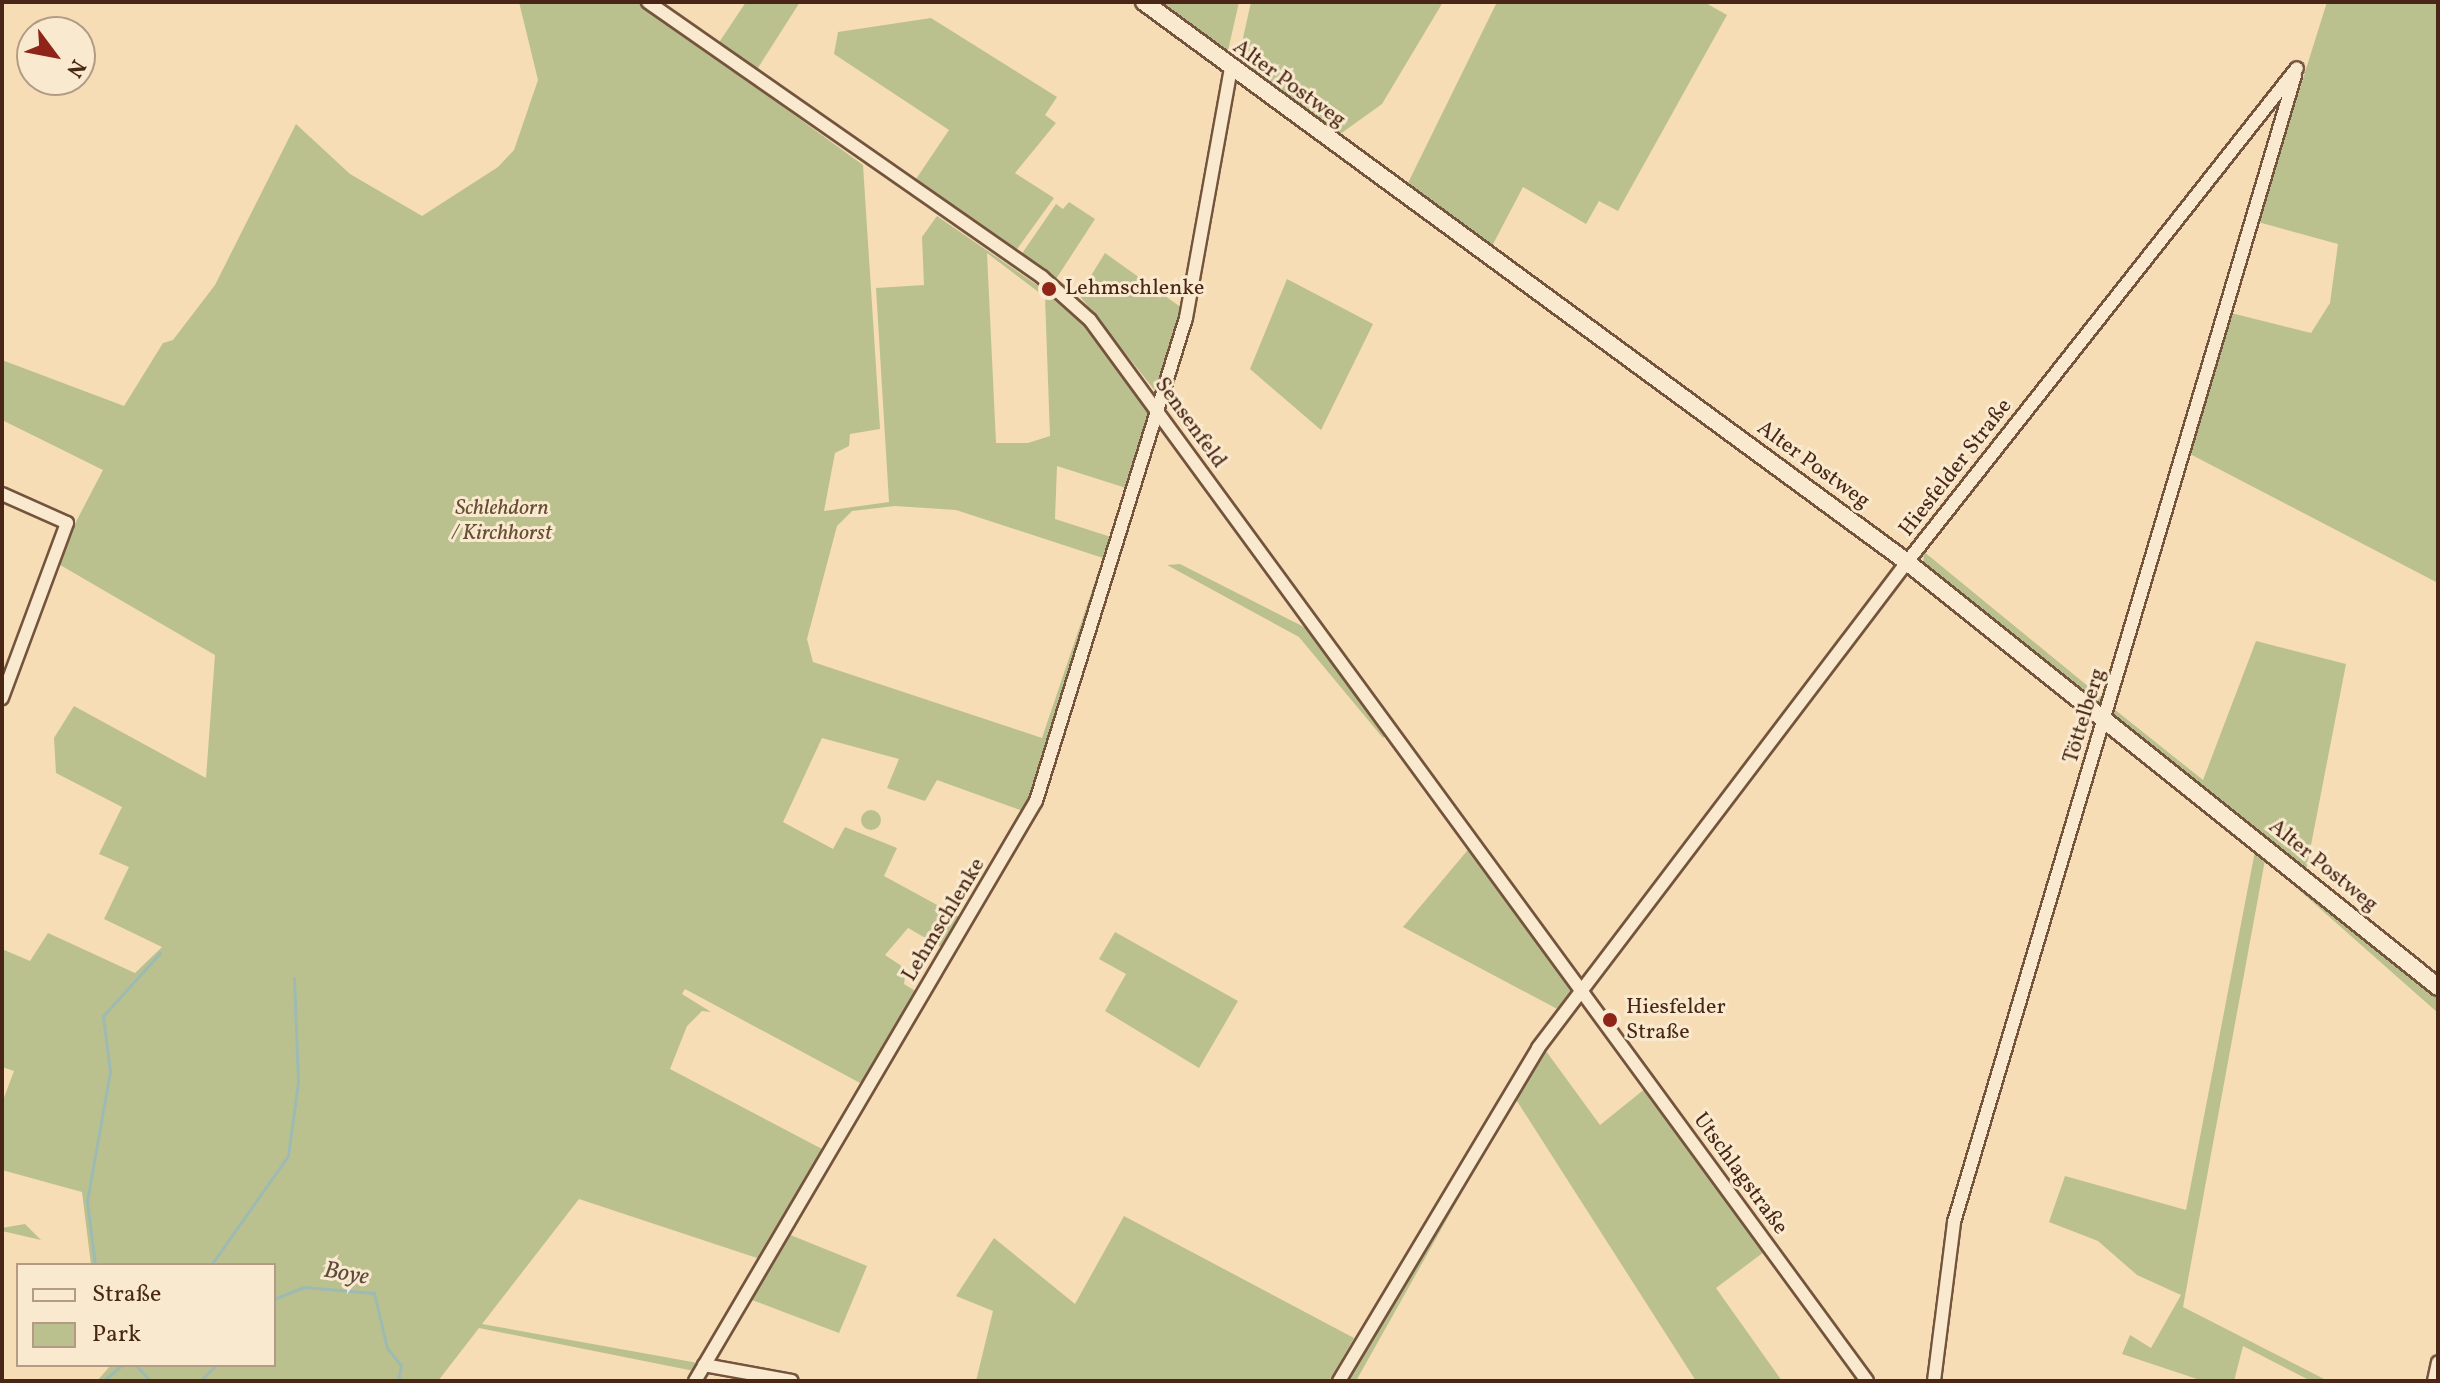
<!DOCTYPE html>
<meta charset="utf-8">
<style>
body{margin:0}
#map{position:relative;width:2440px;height:1383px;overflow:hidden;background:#f6ddb5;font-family:Vollkorn,serif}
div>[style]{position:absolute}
.green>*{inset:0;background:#bbc18e}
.round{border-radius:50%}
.stream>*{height:3px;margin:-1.5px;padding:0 1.5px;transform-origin:1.5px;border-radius:1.5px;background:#9dbbb3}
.roads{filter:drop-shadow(2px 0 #74543d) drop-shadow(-2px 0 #74543d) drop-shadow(0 2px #74543d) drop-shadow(0 -2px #74543d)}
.minor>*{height:12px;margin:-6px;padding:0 6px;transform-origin:6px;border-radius:6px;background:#f9e9cf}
.secondary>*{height:16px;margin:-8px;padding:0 8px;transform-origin:8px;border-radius:8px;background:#f9e9cf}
.dots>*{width:22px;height:22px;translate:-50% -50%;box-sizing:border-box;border:4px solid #f9e9cf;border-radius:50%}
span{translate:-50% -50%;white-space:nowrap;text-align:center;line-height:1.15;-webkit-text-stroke:6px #f9e9cf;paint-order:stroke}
.street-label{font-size:22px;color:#492615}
.poi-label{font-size:22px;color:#492615}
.left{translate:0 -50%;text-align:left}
.park-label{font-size:22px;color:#664d33;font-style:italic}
.water-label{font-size:24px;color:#5e4b3c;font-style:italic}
.frame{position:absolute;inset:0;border:4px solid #492615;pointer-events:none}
.legend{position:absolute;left:16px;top:1263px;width:260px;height:104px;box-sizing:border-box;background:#f9e9cf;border:2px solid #b39b85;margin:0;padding:10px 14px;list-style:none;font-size:24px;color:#492615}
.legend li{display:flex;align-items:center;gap:16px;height:40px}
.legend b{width:40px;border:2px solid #b39b85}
.north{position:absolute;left:16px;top:16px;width:80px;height:80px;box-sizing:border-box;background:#f9e9cf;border:2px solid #b39b85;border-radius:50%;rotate:122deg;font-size:22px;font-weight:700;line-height:32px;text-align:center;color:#492615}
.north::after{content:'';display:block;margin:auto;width:28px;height:36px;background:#8f2418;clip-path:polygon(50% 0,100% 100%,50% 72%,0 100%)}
</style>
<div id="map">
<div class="green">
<div style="clip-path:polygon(evenodd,519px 2px,639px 2px,863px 165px,880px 429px,850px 434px,849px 446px,835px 453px,824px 511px,889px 502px,876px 288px,924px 285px,922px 237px,937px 216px,1072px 309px,1150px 412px,1121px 519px,1126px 488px,1057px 466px,1055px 519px,1111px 537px,1050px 747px,1023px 811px,937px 780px,925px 801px,887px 788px,899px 759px,822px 738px,783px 822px,833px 849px,845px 827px,897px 848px,884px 876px,961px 918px,943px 948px,908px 928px,885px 955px,906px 969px,904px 984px,917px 992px,862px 1084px,685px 989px,682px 994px,711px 1012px,702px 1011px,687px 1026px,670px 1069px,824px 1150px,760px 1259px,579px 1199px,482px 1324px,698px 1363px,694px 1371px,479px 1328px,438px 1381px,97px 1381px,111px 1365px,274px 1365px,274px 1265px,91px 1265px,82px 1192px,2px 1170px,2px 1103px,14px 1071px,2px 1067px,2px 949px,30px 961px,48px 933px,135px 973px,162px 947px,104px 919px,129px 867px,99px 854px,122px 807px,56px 773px,54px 738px,74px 706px,206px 778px,215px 655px,55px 562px,103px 470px,2px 420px,2px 360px,124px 406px,163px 343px,173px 340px,215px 285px,296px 124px,350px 174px,422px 216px,498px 167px,514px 150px,538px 80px,519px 2px,987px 253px,1045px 297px,1050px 436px,1028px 443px,996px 443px,987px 253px,519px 2px,895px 506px,956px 510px,1103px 558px,1042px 738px,813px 662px,807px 639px,837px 526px,852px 511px,895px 506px)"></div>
<div style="clip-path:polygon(746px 2px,800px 2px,756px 71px,718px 44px)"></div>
<div style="clip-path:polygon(1157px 2px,1239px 2px,1227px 55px)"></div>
<div style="clip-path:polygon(1251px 2px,1443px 2px,1382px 104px,1336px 137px,1237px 65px)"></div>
<div style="clip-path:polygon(1497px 2px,1704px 2px,1727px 15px,1618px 211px,1599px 201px,1586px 224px,1523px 187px,1491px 248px,1406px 187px)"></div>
<div style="clip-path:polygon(2327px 2px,2438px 2px,2438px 583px,2190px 454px,2231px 313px,2311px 333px,2330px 303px,2338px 244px,2258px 222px)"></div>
<div style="clip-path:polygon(931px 18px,1057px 97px,1045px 115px,1056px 123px,1015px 173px,1054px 198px,1015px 252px,914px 182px,949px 130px,834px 54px,838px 32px)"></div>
<div style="clip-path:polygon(1069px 202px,1095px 219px,1056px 279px,1021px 255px,1056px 204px,1063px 209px)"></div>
<div style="clip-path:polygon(1105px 253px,1182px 308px,1156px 392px,1079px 295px)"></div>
<div style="clip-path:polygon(1287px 279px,1373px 324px,1321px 430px,1250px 369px)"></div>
<div style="clip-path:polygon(1923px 551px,2106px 701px,2103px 705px,1924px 565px)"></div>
<div style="clip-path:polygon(1180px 564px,1308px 629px,1386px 734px,1383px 738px,1299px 637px,1167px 565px)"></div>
<div style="clip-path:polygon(2256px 641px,2346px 664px,2306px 871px,2112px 716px,2114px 709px,2203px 780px)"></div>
<div class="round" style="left:861px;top:810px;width:20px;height:20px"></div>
<div style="clip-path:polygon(1472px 845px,1579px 987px,1561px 1011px,1403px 927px)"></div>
<div style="clip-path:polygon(2255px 851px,2324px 903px,2438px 994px,2438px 1013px,2265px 860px,2183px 1307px,2328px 1381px,2311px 1381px,2243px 1346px,2234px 1381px,2203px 1381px,2122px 1354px,2130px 1335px,2151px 1348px,2181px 1295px,2137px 1275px,2098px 1241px,2049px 1222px,2065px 1176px,2186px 1210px)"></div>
<div style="clip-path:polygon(1115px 932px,1238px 1001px,1199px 1068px,1105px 1011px,1126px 974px,1099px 959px)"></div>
<div style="clip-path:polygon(1546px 1051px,1600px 1125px,1646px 1088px,1704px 1166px,1764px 1252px,1716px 1288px,1782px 1381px,1696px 1381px,1515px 1098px,1356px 1381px,1344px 1381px,1511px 1096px)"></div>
<div style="clip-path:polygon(1124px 1216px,1354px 1338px,1329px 1381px,976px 1381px,993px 1311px,956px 1296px,994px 1238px,1075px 1304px)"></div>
<div style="clip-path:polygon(25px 1224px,41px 1240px,2px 1231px,2px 1228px)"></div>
<div style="clip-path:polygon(788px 1234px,867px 1266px,839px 1333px,752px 1300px)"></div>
</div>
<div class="stream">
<div style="left:95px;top:1265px;width:64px;rotate:-97.1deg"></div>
<div style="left:87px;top:1201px;width:131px;rotate:-79.9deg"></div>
<div style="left:110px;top:1072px;width:56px;rotate:-97.1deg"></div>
<div style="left:103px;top:1016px;width:85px;rotate:-47.9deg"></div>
<div style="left:211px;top:1265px;width:133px;rotate:-54.8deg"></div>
<div style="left:288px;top:1156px;width:75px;rotate:-82.3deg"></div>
<div style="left:298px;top:1082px;width:104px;rotate:-92.2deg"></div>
<div style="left:274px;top:1299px;width:32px;rotate:-22deg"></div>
<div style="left:304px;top:1287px;width:70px;rotate:4.9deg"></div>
<div style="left:374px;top:1293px;width:57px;rotate:76.7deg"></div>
<div style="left:387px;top:1348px;width:22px;rotate:51deg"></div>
<div style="left:401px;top:1365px;width:16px;rotate:101deg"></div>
<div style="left:136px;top:1365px;width:21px;rotate:49deg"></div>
<div style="left:103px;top:1381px;width:25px;rotate:-40deg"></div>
<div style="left:200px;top:1381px;width:23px;rotate:-45deg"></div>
</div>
<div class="roads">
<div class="minor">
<div style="left:648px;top:2px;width:480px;rotate:34.9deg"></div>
<div style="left:1042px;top:277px;width:64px;rotate:41.9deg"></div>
<div style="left:1090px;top:320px;width:1315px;rotate:53.78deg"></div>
<div style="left:2px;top:494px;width:71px;rotate:24deg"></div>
<div style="left:67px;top:523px;width:187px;rotate:110.4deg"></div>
<div style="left:704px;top:1365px;width:89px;rotate:10.3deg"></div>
<div style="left:695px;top:1381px;width:673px;rotate:-59.55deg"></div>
<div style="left:1036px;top:801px;width:506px;rotate:-72.75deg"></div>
<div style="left:1186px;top:318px;width:253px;rotate:-79.8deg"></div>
<div style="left:1339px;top:1381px;width:388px;rotate:-59.1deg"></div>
<div style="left:1538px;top:1048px;width:610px;rotate:-52.79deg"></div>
<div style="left:1907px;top:562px;width:629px;rotate:-51.71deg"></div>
<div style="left:1934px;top:1381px;width:160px;rotate:-82.8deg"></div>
<div style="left:1954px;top:1222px;width:1197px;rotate:-73.44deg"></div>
<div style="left:2434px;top:1381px;width:19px;rotate:-78deg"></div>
</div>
<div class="secondary">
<div style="left:1144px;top:2px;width:946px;rotate:36.28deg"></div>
<div style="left:1907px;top:562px;width:680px;rotate:38.67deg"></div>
</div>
</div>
<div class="dots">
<div style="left:1049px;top:289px;background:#8f2418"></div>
<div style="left:1610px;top:1020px;background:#8f2418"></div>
</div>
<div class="street-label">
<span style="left:1289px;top:84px;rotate:36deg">Alter Postweg</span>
<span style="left:1190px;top:423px;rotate:54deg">Sensenfeld</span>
<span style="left:1813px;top:465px;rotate:36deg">Alter Postweg</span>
<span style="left:1956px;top:468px;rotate:-52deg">Hiesfelder Straße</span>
<span style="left:2085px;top:716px;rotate:-73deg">Töttelberg</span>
<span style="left:2323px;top:866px;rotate:39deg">Alter Postweg</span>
<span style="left:944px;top:920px;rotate:-59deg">Lehmschlenke</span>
<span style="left:1740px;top:1174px;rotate:54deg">Utschlagstraße</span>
</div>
<div class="poi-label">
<span class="left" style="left:1065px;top:289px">Lehmschlenke</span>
<span class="left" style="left:1626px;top:1020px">Hiesfelder<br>Straße</span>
</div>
<div class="park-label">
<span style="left:502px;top:521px">Schlehdorn<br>/ Kirchhorst</span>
</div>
<div class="water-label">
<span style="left:346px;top:1275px;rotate:10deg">Boye</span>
</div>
<div class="frame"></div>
<ul class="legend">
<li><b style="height:10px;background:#f9e9cf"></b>Straße</li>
<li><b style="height:22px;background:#bbc18e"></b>Park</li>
</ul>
<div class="north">N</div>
</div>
